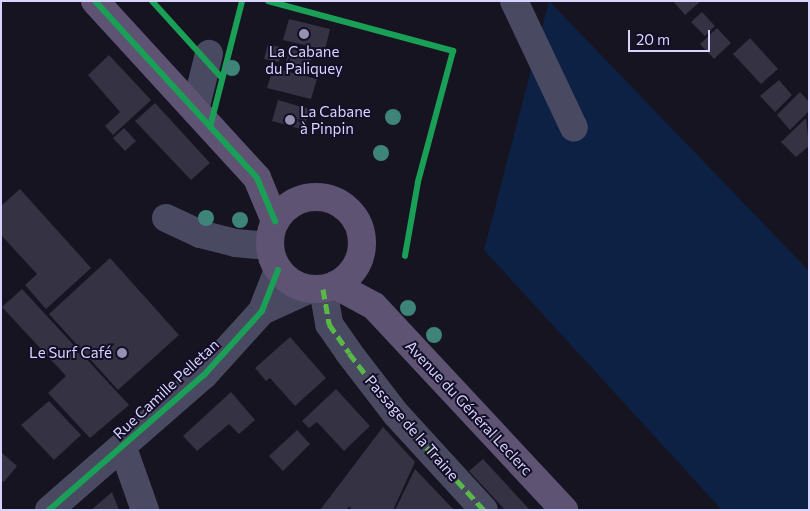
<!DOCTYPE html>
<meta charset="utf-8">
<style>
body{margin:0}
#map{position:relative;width:810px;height:511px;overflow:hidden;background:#161421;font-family:Commissioner,sans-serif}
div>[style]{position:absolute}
.water>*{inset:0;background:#0d2144}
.building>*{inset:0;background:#343243}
.minor>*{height:28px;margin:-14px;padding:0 14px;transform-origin:14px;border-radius:14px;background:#4a4962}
.major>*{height:28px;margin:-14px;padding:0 14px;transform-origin:14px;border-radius:14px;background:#5e5373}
.major>.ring{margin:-14px;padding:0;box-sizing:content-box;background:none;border:28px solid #5e5373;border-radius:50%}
.quiet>*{height:5px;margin-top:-2.5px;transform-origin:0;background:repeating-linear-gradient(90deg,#58b947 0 10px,transparent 0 15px)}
.cycleway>*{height:6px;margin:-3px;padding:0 3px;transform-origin:3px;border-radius:3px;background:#1a9f57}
.trees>*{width:16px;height:16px;margin:-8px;border-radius:50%;background:#3e8478}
.dots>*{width:14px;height:14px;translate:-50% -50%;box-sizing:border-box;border:2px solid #130f26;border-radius:50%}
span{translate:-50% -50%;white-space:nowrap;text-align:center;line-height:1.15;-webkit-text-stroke:4px #130f26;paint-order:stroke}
.poi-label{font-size:15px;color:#d9d4ff}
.left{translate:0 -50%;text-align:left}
.right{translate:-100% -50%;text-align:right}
.street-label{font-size:15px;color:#d9d4ff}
.frame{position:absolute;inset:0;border:2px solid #d9d4ff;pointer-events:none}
.scale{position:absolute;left:628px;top:30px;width:82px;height:22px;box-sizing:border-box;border:2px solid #d9d4ff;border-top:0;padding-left:6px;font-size:15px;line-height:18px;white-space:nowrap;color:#d9d4ff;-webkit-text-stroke:4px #130f26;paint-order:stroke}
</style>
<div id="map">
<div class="water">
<div style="clip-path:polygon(549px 1px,809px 271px,809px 510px,722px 510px,484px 250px)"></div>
</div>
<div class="building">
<div style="clip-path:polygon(673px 1px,701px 1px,685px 15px)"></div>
<div style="clip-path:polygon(702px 12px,715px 26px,705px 36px,691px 22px)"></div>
<div style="clip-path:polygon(289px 19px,330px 29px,325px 50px,283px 40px)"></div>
<div style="clip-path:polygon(717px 28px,731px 43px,714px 59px,700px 44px)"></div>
<div style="clip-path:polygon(750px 38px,778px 69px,761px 84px,733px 54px)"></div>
<div style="clip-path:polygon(268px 44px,283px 48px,279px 62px,264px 59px)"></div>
<div style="clip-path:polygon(289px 48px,312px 55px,307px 73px,285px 67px)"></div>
<div style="clip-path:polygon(109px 55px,151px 100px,113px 135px,105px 126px,120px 112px,88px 75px)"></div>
<div style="clip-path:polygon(273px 68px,317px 79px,311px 99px,267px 88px)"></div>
<div style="clip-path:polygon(779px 80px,792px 95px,775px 112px,760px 96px)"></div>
<div style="clip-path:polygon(800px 92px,809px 102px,809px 111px,790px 130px,777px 115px)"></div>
<div style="clip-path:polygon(278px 100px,309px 109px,304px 130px,272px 121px)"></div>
<div style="clip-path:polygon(155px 103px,210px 163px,191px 180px,135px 121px)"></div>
<div style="clip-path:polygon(806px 118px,809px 146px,796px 157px,781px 142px)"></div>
<div style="clip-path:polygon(124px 128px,136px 141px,125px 151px,113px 138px)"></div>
<div style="clip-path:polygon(20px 189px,91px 268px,46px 309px,25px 285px,37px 274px,1px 235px,1px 206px)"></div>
<div style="clip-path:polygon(110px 258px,179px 335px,118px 390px,49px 314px)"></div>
<div style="clip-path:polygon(22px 289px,129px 405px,90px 438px,48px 393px,66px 376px,2px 307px)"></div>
<div style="clip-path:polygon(290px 337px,326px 378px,295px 406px,270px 378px,266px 381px,255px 368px)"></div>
<div style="clip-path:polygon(336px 389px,370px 426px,344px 451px,317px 422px,309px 428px,302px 421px)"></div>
<div style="clip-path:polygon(231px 392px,255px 420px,239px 434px,229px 424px,197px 451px,183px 436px)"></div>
<div style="clip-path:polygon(49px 401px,81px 435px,54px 460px,21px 425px)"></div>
<div style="clip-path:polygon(383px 427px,415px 462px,393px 510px,352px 510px,349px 506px,347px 510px,320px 510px)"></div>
<div style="clip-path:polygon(297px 430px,310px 444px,283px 471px,269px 456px)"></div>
<div style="clip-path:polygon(1px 452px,17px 466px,4px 482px,1px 480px)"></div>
<div style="clip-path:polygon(483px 459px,530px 510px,505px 510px,469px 471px)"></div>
<div style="clip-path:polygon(415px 469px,454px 510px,395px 510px)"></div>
<div style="clip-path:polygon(112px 492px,119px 510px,91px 510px)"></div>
</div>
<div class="minor">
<div style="left:514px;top:1px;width:140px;rotate:64.7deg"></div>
<div style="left:195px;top:110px;width:58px;rotate:-76deg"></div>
<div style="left:166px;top:218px;width:38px;rotate:25deg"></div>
<div style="left:200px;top:234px;width:36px;rotate:14deg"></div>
<div style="left:235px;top:243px;width:35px;rotate:5deg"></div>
<div style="left:323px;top:289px;width:36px;rotate:80deg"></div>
<div style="left:329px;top:324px;width:35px;rotate:55deg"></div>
<div style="left:349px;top:353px;width:77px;rotate:52.4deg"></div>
<div style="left:396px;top:414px;width:130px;rotate:47.5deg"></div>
<div style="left:262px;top:311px;width:53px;rotate:-24.6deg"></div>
<div style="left:123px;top:448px;width:66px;rotate:70.5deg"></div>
<div style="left:49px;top:510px;width:206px;rotate:-41.1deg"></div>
<div style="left:204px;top:375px;width:86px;rotate:-47.8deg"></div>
<div style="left:262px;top:311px;width:44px;rotate:-68.7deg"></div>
</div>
<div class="major">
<div style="left:95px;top:1px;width:240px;rotate:47.5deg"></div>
<div style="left:257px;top:178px;width:47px;rotate:67.3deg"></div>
<div class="ring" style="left:270px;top:197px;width:64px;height:64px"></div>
<div style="left:335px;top:285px;width:44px;rotate:28.3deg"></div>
<div style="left:374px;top:306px;width:279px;rotate:47deg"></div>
</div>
<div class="quiet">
<div style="left:323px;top:289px;width:36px;rotate:80deg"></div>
<div style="left:329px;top:324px;width:35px;rotate:55deg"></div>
<div style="left:349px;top:353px;width:77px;rotate:52.4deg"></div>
<div style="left:396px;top:414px;width:130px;rotate:47.5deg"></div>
</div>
<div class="cycleway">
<div style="left:95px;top:1px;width:240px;rotate:47.5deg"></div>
<div style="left:257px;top:178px;width:47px;rotate:67.3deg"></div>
<div style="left:152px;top:1px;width:103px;rotate:47.8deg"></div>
<div style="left:268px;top:1px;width:192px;rotate:15.1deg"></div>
<div style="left:453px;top:51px;width:136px;rotate:105deg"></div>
<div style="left:418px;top:182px;width:75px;rotate:100deg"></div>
<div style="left:210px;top:127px;width:130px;rotate:-75.7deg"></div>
<div style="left:49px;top:510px;width:206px;rotate:-41.1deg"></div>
<div style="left:204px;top:375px;width:86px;rotate:-47.8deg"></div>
<div style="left:262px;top:311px;width:44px;rotate:-68.7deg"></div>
</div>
<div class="trees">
<div style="left:232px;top:68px"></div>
<div style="left:393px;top:117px"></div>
<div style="left:381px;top:153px"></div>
<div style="left:206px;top:218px"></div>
<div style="left:240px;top:220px"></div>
<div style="left:408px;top:308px"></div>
<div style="left:434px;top:335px"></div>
</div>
<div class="dots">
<div style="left:304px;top:34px;background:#9591b1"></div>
<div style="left:290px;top:120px;background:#9591b1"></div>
<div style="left:122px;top:353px;background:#9591b1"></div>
</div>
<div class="poi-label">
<span style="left:304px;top:60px">La Cabane<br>du Paliquey</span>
<span class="left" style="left:300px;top:120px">La Cabane<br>à Pinpin</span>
<span class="right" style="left:112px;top:353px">Le Surf Café</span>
</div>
<div class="street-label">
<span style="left:166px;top:389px;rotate:-43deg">Rue Camille Pelletan</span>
<span style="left:469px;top:408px;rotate:47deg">Avenue du Général Leclerc</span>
<span style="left:412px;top:428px;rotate:49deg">Passage de la Traine</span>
</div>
<div class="frame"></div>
<div class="scale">20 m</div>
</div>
